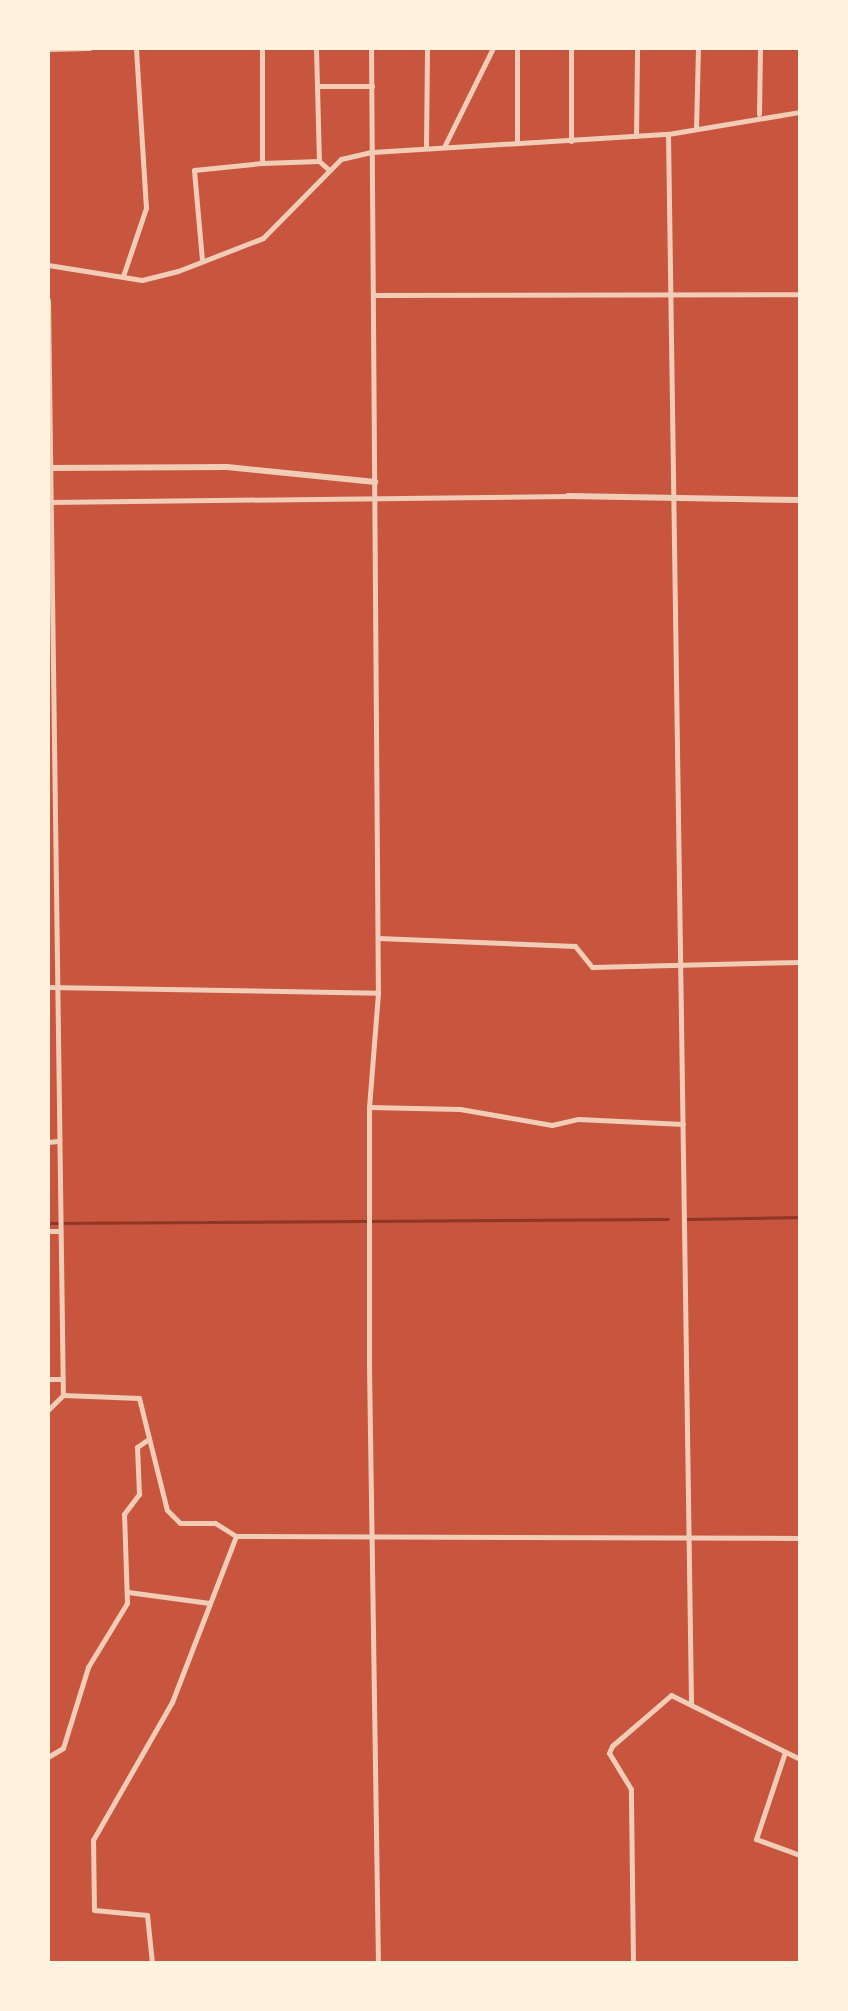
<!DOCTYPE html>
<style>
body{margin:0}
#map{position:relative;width:848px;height:2011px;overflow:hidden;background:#c8553d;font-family:"IBM Plex Sans",sans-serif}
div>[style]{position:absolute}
.stream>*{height:3px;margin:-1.5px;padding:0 1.5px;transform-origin:1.5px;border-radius:1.5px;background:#8f3625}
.minor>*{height:5px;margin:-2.5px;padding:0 2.5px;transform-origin:2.5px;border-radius:2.5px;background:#f1ccb7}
.tertiary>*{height:6px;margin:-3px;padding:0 3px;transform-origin:3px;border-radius:3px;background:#f1ccb7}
span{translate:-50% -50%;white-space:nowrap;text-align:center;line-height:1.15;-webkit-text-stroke:6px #fff3e0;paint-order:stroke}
.frame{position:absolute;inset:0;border:50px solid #fff3e0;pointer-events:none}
</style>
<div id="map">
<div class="stream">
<div style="left:687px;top:1219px;width:113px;rotate:-1deg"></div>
<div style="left:48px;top:1223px;width:620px;rotate:-0.37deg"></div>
</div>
<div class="minor">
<div style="left:262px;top:48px;width:115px;rotate:90deg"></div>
<div style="left:262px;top:163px;width:57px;rotate:-2deg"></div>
<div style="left:319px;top:161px;width:13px;rotate:42deg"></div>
<div style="left:316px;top:48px;width:113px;rotate:88.5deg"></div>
<div style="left:371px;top:48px;width:945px;rotate:89.58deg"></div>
<div style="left:378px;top:993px;width:114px;rotate:94.5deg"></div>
<div style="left:369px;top:1107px;width:259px;rotate:90deg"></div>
<div style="left:369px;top:1366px;width:597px;rotate:89.14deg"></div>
<div style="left:517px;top:48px;width:95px;rotate:90deg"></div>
<div style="left:48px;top:49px;width:41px;rotate:-1.4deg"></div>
<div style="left:317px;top:86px;width:55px"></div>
<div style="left:759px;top:114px;width:66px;rotate:-89.1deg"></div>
<div style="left:696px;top:129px;width:81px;rotate:-88.6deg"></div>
<div style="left:668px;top:134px;width:1571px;rotate:89.16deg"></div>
<div style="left:636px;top:136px;width:88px;rotate:-89.3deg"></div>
<div style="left:571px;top:141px;width:93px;rotate:-90deg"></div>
<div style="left:426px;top:147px;width:99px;rotate:-89.4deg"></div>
<div style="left:444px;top:147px;width:110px;rotate:-63.7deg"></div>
<div style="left:202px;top:260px;width:90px;rotate:-95.1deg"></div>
<div style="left:194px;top:170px;width:68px;rotate:-5.9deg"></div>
<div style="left:48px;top:265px;width:95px;rotate:9.1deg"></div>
<div style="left:142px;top:280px;width:37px;rotate:-14deg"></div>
<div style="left:178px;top:271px;width:91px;rotate:-21.2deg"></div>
<div style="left:263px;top:238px;width:111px;rotate:-45.4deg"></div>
<div style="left:341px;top:159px;width:32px;rotate:-13deg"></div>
<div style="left:372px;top:152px;width:297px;rotate:-3.5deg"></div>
<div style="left:668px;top:134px;width:134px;rotate:-9.5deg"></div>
<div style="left:123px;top:276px;width:72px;rotate:-71.3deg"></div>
<div style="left:146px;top:208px;width:160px;rotate:-93.6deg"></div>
<div style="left:374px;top:295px;width:426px;rotate:-0.1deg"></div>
<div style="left:48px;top:300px;width:1095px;rotate:89.22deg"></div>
<div style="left:48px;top:502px;width:520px;rotate:-0.66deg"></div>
<div style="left:378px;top:938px;width:197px;rotate:2.3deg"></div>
<div style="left:575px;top:946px;width:27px;rotate:51deg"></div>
<div style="left:592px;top:967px;width:208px;rotate:-1.4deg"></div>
<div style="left:48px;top:987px;width:330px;rotate:1deg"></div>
<div style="left:369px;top:1107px;width:91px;rotate:1.3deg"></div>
<div style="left:460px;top:1109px;width:93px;rotate:9.9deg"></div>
<div style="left:552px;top:1125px;width:27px;rotate:-13deg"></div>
<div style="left:578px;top:1119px;width:105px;rotate:2.7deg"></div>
<div style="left:48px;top:1142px;width:10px;rotate:-6deg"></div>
<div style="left:48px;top:1231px;width:11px"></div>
<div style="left:48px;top:1379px;width:13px"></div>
<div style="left:48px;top:1410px;width:21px;rotate:-45deg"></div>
<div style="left:63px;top:1395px;width:76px;rotate:2.3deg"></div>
<div style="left:139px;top:1398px;width:115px;rotate:76deg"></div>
<div style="left:167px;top:1510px;width:18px;rotate:45deg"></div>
<div style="left:180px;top:1523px;width:35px"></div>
<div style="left:215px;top:1523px;width:25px;rotate:32deg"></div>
<div style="left:236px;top:1536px;width:564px;rotate:0.2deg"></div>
<div style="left:128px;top:1592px;width:82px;rotate:7.7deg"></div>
<div style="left:785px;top:1752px;width:92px;rotate:108.4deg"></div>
<div style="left:756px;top:1839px;width:47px;rotate:20deg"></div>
<div style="left:48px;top:1757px;width:17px;rotate:-31deg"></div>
<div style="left:63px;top:1748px;width:85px;rotate:-72.8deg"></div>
<div style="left:88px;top:1667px;width:75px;rotate:-58.6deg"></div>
<div style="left:127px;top:1603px;width:89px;rotate:-91.9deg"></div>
<div style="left:124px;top:1514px;width:25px;rotate:-53deg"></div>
<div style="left:139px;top:1494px;width:47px;rotate:-92.4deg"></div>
<div style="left:137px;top:1447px;width:14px;rotate:-34deg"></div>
<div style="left:152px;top:1963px;width:48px;rotate:-95.9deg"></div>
<div style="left:147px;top:1915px;width:53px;rotate:-174.6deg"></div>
<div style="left:94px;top:1910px;width:70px;rotate:-90.8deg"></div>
<div style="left:93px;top:1840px;width:159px;rotate:-60.2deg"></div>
<div style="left:172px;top:1702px;width:178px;rotate:-68.9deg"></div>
<div style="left:633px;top:1963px;width:174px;rotate:-90.7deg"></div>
<div style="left:631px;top:1789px;width:42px;rotate:-121.4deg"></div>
<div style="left:609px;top:1753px;width:8px;rotate:-67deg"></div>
<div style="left:612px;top:1746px;width:78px;rotate:-40.8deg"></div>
<div style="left:671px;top:1695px;width:144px;rotate:26.4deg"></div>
</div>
<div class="tertiary">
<div style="left:48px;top:468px;width:179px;rotate:-0.3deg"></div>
<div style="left:227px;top:467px;width:149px;rotate:5.8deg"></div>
<div style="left:568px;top:496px;width:232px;rotate:1deg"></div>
</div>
<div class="frame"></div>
</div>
